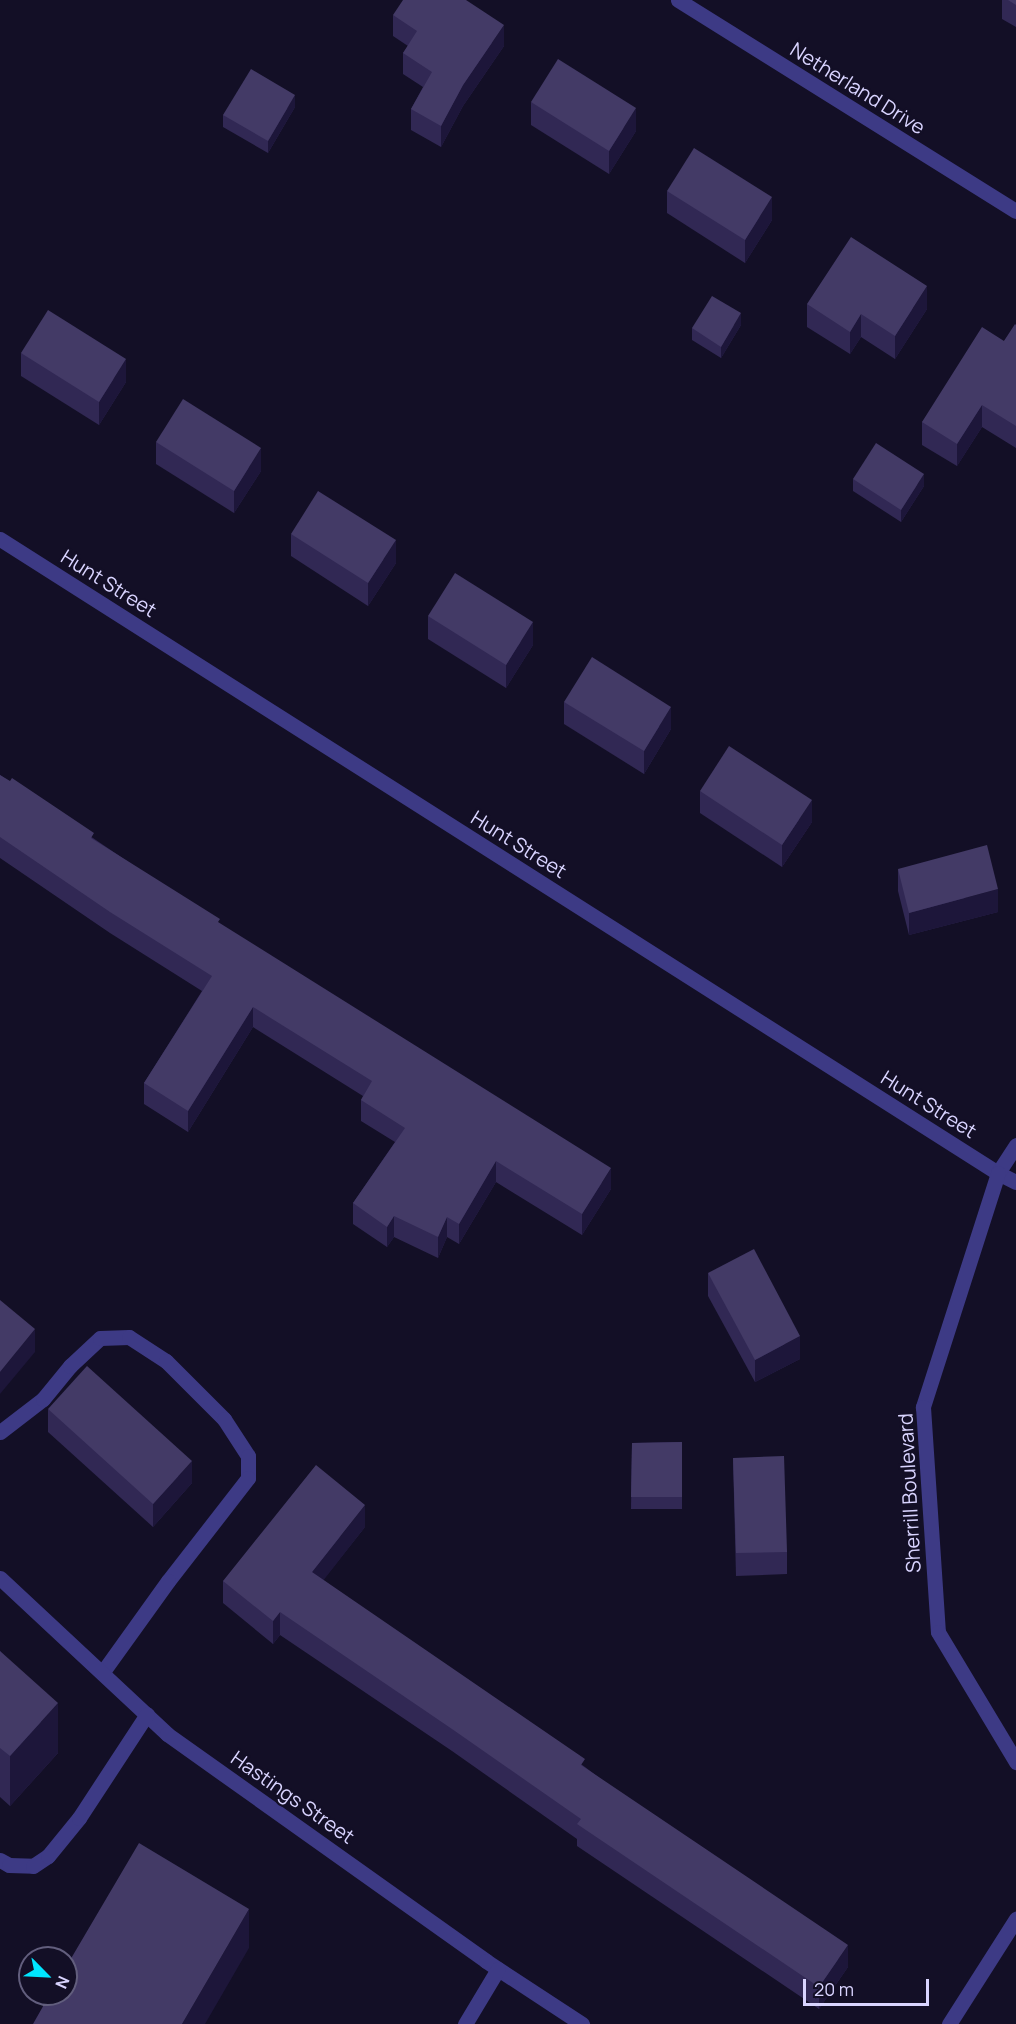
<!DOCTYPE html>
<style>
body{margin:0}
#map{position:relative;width:1016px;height:2024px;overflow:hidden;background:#130f26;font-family:Manrope,sans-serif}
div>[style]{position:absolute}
.minor>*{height:15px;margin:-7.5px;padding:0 7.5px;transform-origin:7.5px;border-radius:7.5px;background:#3d3a85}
.wall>*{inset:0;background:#312854}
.shaded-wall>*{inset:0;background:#1d163a}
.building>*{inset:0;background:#433a66}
span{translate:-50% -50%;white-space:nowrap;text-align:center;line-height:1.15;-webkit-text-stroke:4.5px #130f26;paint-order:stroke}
.street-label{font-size:20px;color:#d9d4ff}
.north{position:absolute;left:18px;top:1946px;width:60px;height:60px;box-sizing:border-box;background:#130f26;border:2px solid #625e7d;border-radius:50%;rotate:114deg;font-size:16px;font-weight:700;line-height:24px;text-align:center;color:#d9d4ff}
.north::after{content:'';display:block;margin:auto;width:21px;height:27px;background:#00e5ff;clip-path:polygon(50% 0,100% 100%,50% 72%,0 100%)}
.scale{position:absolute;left:803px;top:1979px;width:126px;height:27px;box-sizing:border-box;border:3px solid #d9d4ff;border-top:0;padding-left:8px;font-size:18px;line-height:21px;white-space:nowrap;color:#d9d4ff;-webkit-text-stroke:4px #130f26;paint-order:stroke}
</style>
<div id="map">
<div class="minor">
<div style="left:678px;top:0;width:398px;rotate:32deg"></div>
<div style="left:0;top:539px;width:1182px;rotate:32.43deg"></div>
<div style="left:998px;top:1173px;width:20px;rotate:27deg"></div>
<div style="left:1016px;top:1145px;width:33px;rotate:123deg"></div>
<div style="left:998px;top:1173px;width:246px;rotate:107.8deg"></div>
<div style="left:923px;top:1407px;width:225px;rotate:86.2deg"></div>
<div style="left:938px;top:1632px;width:152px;rotate:59deg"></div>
<div style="left:0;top:1432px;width:54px;rotate:-37.5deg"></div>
<div style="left:43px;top:1399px;width:43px;rotate:-50.7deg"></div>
<div style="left:70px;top:1366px;width:41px;rotate:-43deg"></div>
<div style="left:100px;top:1338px;width:29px;rotate:-2deg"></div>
<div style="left:129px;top:1337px;width:44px;rotate:33deg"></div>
<div style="left:166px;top:1361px;width:82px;rotate:45deg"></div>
<div style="left:224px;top:1419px;width:44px;rotate:57deg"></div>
<div style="left:248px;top:1456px;width:22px;rotate:90deg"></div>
<div style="left:248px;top:1478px;width:130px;rotate:127.8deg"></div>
<div style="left:168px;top:1581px;width:113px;rotate:125.7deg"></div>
<div style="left:0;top:1578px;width:229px;rotate:43deg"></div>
<div style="left:167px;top:1734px;width:392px;rotate:35.4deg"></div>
<div style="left:486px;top:1961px;width:115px;rotate:33.3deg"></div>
<div style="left:0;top:1860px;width:10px;rotate:29deg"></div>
<div style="left:9px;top:1865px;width:24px;rotate:2deg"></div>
<div style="left:33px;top:1866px;width:18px;rotate:-34deg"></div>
<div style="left:48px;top:1856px;width:49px;rotate:-50.8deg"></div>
<div style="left:79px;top:1818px;width:124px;rotate:-56.8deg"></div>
<div style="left:465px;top:2024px;width:64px;rotate:-59deg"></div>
<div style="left:949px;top:2024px;width:125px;rotate:-57.5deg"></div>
</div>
<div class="wall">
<div style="clip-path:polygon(1002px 0,1016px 0,1016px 27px,1002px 19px)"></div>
<div style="clip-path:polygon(393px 15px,504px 46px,463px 106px,441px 147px,411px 130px,411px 109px,423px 87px,403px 74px,403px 53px,408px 46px,393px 36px)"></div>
<div style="clip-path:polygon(531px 102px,636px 131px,609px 174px,531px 125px)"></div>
<div style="clip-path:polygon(295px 107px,268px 153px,223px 127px,223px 115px)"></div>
<div style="clip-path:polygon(667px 191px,772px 220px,745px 263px,667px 213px)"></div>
<div style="clip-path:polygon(807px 304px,927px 309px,895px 359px,861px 337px,850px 354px,807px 327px)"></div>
<div style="clip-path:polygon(741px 325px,721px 358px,692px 340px,692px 328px)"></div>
<div style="clip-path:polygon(1016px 325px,1016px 448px,982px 427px,957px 466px,922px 445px,922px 422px,1004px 341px)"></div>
<div style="clip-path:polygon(21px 353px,126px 382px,99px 425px,21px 376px)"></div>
<div style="clip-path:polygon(156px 442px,261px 471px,234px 513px,156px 464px)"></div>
<div style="clip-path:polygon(853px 479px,924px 486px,901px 522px,853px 491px)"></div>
<div style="clip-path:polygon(291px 534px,396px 563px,368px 606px,291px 556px)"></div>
<div style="clip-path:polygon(428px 616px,533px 645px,506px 688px,428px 639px)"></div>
<div style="clip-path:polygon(564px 702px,671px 729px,644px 774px,564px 724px)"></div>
<div style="clip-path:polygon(0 775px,611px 1189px,582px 1235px,496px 1182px,459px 1244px,447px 1237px,438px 1258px,394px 1237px,387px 1247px,353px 1224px,353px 1203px,395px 1142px,361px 1121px,361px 1100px,363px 1096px,253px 1027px,188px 1132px,144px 1104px,144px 1083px,202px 991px,110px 933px,0 858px)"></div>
<div style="clip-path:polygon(700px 791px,812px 822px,782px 867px,700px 813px)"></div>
<div style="clip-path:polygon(898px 869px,998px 912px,909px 935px,898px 891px)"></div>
<div style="clip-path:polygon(708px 1273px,800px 1359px,755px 1382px,708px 1296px)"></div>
<div style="clip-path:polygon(48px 1409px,192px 1483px,153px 1527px,48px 1432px)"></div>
<div style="clip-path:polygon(682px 1442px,682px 1509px,631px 1509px,632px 1443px)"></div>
<div style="clip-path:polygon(733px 1458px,787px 1552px,787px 1574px,736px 1576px)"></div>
<div style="clip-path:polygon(365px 1527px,323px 1580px,585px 1767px,848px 1967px,819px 2009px,577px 1846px,577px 1839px,452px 1751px,280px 1635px,273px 1644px,223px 1603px,223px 1581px)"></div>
<div style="clip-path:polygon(0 1651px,58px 1753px,10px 1806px,0 1797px)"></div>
</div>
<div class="shaded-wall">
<div style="clip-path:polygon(504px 25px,504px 46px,463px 106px,441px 147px,441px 126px,463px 85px)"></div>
<div style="clip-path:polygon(295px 95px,295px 107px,268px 153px,268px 141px)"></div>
<div style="clip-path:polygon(636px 108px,636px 131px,609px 174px,609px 151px)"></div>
<div style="clip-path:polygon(772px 197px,772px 220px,745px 263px,745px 240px)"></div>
<div style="clip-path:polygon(927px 286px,927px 309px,895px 359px,895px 336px)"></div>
<div style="clip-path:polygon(741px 313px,741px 325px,721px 358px,721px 347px)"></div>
<div style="clip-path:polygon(861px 314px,861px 337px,850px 354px,850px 332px)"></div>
<div style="clip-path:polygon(126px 359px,126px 382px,99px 425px,99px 402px)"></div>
<div style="clip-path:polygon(982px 405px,982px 427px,957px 466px,957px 444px)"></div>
<div style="clip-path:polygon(261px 448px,261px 471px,234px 513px,234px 491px)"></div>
<div style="clip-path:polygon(924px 474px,924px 486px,901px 522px,901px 510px)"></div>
<div style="clip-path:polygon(396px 540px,396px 563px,368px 606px,368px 583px)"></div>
<div style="clip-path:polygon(533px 622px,533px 645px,506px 688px,506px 665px)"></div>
<div style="clip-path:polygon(671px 707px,671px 729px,644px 774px,644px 751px)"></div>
<div style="clip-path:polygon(812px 800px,812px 822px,782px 867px,782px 845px)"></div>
<div style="clip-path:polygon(998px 889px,998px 912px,909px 935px,909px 913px)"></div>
<div style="clip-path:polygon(253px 1007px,253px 1027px,188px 1132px,188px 1111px)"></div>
<div style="clip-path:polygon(496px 1161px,496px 1182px,459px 1244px,459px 1224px)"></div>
<div style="clip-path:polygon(611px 1168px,611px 1189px,582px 1235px,582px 1214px)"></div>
<div style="clip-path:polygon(394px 1216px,394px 1237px,387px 1247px,387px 1227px)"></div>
<div style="clip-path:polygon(447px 1217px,447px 1237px,438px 1258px,438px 1237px)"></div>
<div style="clip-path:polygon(35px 1329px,35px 1352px,0 1394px,0 1372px)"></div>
<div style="clip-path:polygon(800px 1336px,800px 1359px,755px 1382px,755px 1360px)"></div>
<div style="clip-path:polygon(192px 1461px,192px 1483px,153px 1527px,153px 1504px)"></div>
<div style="clip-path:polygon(365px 1505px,365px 1527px,312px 1595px,312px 1572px)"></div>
<div style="clip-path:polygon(280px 1612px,280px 1635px,273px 1644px,273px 1621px)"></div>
<div style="clip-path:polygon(58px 1703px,58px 1753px,10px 1806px,10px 1756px)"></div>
<div style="clip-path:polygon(249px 1909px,249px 1948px,205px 2024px,182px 2024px)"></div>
<div style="clip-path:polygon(848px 1945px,848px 1967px,819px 2009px,819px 1987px)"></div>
</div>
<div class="building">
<div style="clip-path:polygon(403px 0,466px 0,504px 25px,463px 85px,441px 126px,411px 109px,432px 72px,403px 53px,417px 31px,393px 15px)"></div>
<div style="clip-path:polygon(1008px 0,1016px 0,1016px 5px)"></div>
<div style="clip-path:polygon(558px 59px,636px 108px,609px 151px,531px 102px)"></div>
<div style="clip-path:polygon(251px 69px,295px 95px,268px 141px,223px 115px)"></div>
<div style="clip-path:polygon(694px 148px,772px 197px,745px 240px,667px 191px)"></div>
<div style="clip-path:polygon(851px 237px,927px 286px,895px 336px,861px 314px,850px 332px,807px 304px)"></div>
<div style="clip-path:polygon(712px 296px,741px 313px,721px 347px,692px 328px)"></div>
<div style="clip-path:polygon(48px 310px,126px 359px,99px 402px,21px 353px)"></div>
<div style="clip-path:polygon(1015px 324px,1016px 325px,1016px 426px,982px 405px,957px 444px,922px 422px,982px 327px,1004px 341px)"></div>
<div style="clip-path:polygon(183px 399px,261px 448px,234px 491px,156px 442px)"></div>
<div style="clip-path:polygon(876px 443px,924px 474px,901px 510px,853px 479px)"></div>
<div style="clip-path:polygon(318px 491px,396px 540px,368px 583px,291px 534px)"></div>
<div style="clip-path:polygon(455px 573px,533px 622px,506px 665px,428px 616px)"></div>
<div style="clip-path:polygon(592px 657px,671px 707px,644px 751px,564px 702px)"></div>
<div style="clip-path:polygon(729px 746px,812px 800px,782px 845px,700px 791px)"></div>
<div style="clip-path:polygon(0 775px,10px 781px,12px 778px,94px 833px,91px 838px,220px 919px,218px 922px,611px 1168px,582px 1214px,496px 1161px,459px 1224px,447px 1217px,438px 1237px,394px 1216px,387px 1227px,353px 1203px,405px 1128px,361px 1100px,372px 1081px,253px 1007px,188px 1111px,144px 1083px,212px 976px,110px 912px,0 837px)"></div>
<div style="clip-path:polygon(987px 845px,998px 889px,909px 913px,898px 869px)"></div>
<div style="clip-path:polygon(754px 1249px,800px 1336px,755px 1360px,708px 1273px)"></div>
<div style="clip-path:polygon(0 1300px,35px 1329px,0 1372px)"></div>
<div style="clip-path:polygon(87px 1366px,192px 1461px,153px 1504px,48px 1409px)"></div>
<div style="clip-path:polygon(682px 1442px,682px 1497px,631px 1497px,632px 1443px)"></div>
<div style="clip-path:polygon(784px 1456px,787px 1552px,736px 1553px,733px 1458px)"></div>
<div style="clip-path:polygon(316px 1465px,365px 1505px,312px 1572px,585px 1759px,581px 1765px,848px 1945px,819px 1987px,577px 1824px,581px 1819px,452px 1729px,280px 1612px,273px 1621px,223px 1581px)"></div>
<div style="clip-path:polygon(0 1651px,58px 1703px,10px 1756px,0 1748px)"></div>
<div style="clip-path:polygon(139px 1843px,249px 1909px,182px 2024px,33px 2024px,50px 1994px,66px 1994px,66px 1967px)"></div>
</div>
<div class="street-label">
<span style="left:858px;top:88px;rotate:32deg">Netherland Drive</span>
<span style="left:109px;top:583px;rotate:32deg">Hunt Street</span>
<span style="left:519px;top:844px;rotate:32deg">Hunt Street</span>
<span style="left:929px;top:1104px;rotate:32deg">Hunt Street</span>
<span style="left:909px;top:1493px;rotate:-93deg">Sherrill Boulevard</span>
<span style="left:293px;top:1797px;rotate:35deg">Hastings Street</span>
</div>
<div class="north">N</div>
<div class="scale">20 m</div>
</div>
